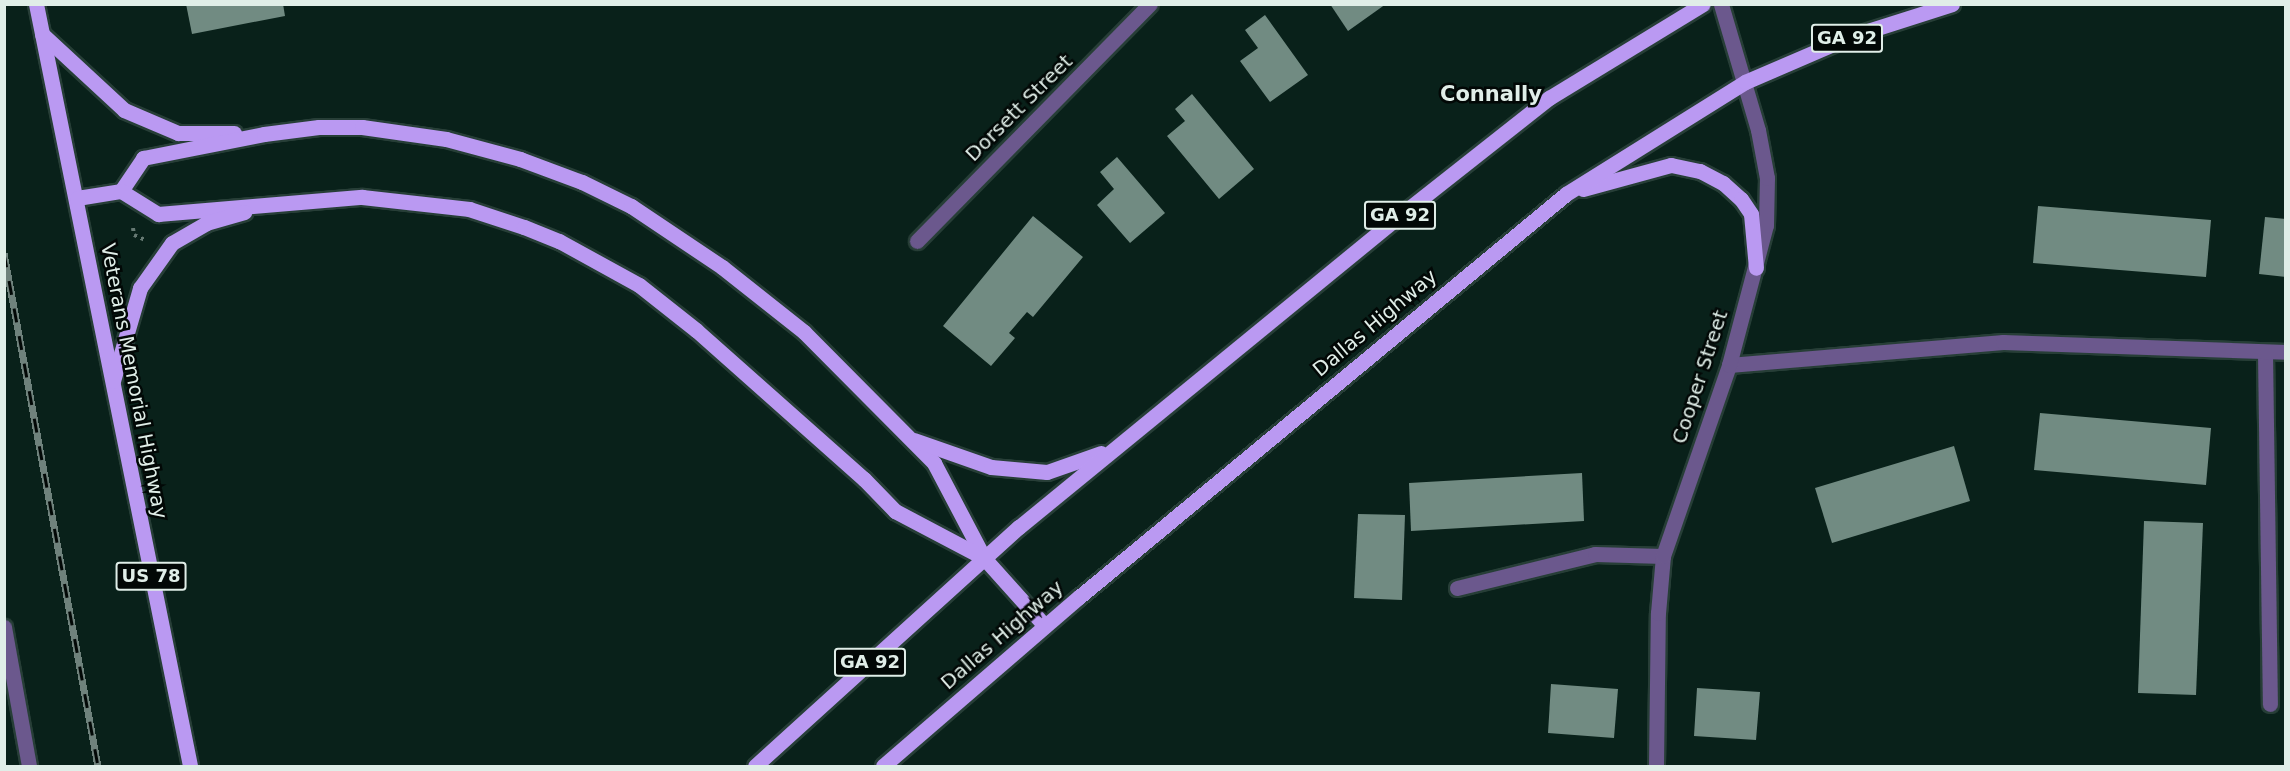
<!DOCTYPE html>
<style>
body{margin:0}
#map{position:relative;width:2290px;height:771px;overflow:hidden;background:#09211a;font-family:"DejaVu Sans",sans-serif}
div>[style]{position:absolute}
.building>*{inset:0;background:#718b82}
.path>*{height:4px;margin-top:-2px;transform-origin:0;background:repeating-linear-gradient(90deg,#677a74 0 3px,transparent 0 7.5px)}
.roads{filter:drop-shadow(2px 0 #273e37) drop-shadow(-2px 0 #273e37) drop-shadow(0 2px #273e37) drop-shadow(0 -2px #273e37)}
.minor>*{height:15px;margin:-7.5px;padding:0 7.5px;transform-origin:7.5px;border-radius:7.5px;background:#6b588d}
.major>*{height:15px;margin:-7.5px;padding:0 7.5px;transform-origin:7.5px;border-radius:7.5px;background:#ba99f2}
.rail>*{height:7px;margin-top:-3.5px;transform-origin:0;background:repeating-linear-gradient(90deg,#020806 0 14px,#6f827c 0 28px);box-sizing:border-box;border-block:2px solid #6f827c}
span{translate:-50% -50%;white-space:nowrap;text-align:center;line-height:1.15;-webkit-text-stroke:5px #020806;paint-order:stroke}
.shield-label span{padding:2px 4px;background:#020806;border:2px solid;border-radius:4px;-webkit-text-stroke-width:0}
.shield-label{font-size:18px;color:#e0eee8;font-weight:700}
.street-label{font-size:20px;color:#e0eee8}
.neighbourhood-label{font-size:21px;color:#e0eee8;font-weight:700}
.frame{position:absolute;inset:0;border:6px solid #e0eee8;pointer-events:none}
</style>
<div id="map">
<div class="building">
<div style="clip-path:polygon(186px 4px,283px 4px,285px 16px,192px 34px)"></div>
<div style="clip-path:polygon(1330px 4px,1386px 4px,1348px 31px)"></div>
<div style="clip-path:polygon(1265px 15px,1308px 75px,1270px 102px,1240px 61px,1258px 48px,1245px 30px)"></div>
<div style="clip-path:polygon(1192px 94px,1254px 169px,1219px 199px,1167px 136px,1185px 121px,1175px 109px)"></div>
<div style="clip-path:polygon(1117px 157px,1165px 213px,1130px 243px,1097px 205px,1114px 189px,1100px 172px)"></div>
<div style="clip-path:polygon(2038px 206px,2211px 220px,2206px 277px,2033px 263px)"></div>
<div style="clip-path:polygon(1033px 216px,1083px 257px,1033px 317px,1027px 312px,1009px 333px,1015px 338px,991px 366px,943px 326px)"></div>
<div style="clip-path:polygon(2265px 217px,2286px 219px,2286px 277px,2259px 274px)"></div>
<div style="clip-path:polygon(2040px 413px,2211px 428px,2206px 485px,2034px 470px)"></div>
<div style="clip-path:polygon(1954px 446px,1970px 501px,1832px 543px,1815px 488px)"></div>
<div style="clip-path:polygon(1582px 473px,1584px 521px,1411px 531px,1409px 483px)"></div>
<div style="clip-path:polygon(1358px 514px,1405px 515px,1402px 600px,1354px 598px)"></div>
<div style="clip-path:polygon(2144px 521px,2203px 523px,2196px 695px,2138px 693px)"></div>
<div style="clip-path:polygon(1551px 684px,1618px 689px,1614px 738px,1548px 733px)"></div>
<div style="clip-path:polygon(1697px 688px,1760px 692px,1756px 740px,1694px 736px)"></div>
</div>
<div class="path">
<div style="left:133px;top:228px;width:7px;rotate:82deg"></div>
<div style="left:134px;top:235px;width:12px;rotate:24deg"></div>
</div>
<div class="roads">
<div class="minor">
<div style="left:917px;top:241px;width:332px;rotate:-45.5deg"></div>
<div style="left:2265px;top:353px;width:351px;rotate:89.2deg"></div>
<div style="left:1729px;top:365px;width:275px;rotate:-4.8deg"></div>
<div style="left:2003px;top:342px;width:283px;rotate:2deg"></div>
<div style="left:1457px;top:588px;width:142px;rotate:-13.8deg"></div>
<div style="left:1595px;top:554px;width:68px;rotate:1.7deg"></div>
<div style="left:4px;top:627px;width:141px;rotate:79.8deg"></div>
<div style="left:1656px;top:766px;width:153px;rotate:-89.3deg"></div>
<div style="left:1658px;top:613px;width:57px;rotate:-85deg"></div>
<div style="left:1663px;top:556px;width:202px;rotate:-70.9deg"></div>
<div style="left:1729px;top:365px;width:145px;rotate:-75.2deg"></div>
<div style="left:1766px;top:225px;width:47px;rotate:-88.8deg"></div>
<div style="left:1767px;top:178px;width:49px;rotate:-100.6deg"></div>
<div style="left:1758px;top:130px;width:131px;rotate:-106.4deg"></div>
</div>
<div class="major">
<div style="left:36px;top:4px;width:777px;rotate:78.57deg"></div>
<div style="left:42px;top:34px;width:112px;rotate:42.8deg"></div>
<div style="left:124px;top:110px;width:59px;rotate:23.1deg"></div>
<div style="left:178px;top:133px;width:56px"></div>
<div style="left:1583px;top:189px;width:91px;rotate:-15.3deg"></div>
<div style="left:1671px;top:165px;width:30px;rotate:12deg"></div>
<div style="left:1700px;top:171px;width:26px;rotate:28deg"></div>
<div style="left:1723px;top:183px;width:24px;rotate:42deg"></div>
<div style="left:1741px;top:199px;width:18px;rotate:56deg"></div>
<div style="left:1751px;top:214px;width:54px;rotate:84.7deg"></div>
<div style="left:121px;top:191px;width:40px;rotate:-56deg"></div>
<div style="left:143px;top:158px;width:123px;rotate:-11.2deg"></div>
<div style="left:264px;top:134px;width:55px;rotate:-7.3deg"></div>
<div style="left:319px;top:127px;width:43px"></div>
<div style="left:362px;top:127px;width:85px;rotate:8.1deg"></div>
<div style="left:446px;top:139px;width:77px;rotate:15.1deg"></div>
<div style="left:520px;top:159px;width:66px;rotate:20.4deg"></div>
<div style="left:582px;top:182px;width:55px;rotate:26.1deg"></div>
<div style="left:631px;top:206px;width:110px;rotate:33.8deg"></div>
<div style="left:722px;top:267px;width:105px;rotate:38.4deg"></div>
<div style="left:804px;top:332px;width:185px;rotate:45.2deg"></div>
<div style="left:934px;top:463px;width:107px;rotate:62.2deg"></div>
<div style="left:984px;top:558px;width:91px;rotate:48.1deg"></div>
<div style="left:77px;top:198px;width:45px;rotate:-9deg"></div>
<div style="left:121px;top:191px;width:44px;rotate:31.9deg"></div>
<div style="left:158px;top:214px;width:205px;rotate:-4.8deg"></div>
<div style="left:362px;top:197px;width:108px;rotate:6.4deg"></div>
<div style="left:469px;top:209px;width:58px;rotate:18.1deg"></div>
<div style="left:524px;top:227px;width:38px;rotate:22deg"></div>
<div style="left:559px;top:241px;width:91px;rotate:28.8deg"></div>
<div style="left:639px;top:285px;width:73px;rotate:38.3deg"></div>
<div style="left:696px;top:330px;width:225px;rotate:41.6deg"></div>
<div style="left:864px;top:479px;width:45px;rotate:45.9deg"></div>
<div style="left:895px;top:511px;width:101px;rotate:27.8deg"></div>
<div style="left:113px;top:381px;width:97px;rotate:-73.8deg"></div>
<div style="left:140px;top:288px;width:55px;rotate:-54.6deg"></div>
<div style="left:172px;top:243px;width:39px;rotate:-30deg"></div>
<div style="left:206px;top:223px;width:40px;rotate:-16deg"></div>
<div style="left:914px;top:440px;width:82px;rotate:19.3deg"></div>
<div style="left:991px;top:467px;width:56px;rotate:5.1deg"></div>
<div style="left:1047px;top:472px;width:57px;rotate:-19.4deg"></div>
<div style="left:755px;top:766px;width:356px;rotate:-42.2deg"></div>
<div style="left:1019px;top:527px;width:483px;rotate:-39.3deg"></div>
<div style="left:1393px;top:221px;width:199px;rotate:-38.3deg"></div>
<div style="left:1549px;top:98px;width:180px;rotate:-31.4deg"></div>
<div style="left:883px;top:766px;width:259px;rotate:-40.8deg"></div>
<div style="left:1079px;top:597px;width:632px;rotate:-39.61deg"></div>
<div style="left:1566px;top:194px;width:211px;rotate:-32deg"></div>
<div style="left:1745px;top:82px;width:116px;rotate:-23.3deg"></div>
<div style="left:1852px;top:36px;width:105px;rotate:-17.7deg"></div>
</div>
</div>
<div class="rail">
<div style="left:4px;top:253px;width:522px;rotate:79.62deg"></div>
</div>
<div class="shield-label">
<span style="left:1847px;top:38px">GA 92</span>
<span style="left:1400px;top:215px">GA 92</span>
<span style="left:151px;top:576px">US 78</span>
<span style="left:870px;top:662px">GA 92</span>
</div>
<div class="street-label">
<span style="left:1019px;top:108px;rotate:-45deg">Dorsett Street</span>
<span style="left:1375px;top:323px;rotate:-40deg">Dallas Highway</span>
<span style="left:1700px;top:377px;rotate:-72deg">Cooper Street</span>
<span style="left:134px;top:381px;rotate:79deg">Veterans Memorial Highway</span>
<span style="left:1002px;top:635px;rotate:-41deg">Dallas Highway</span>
</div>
<div class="neighbourhood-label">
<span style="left:1491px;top:94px">Connally</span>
</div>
<div class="frame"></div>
</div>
